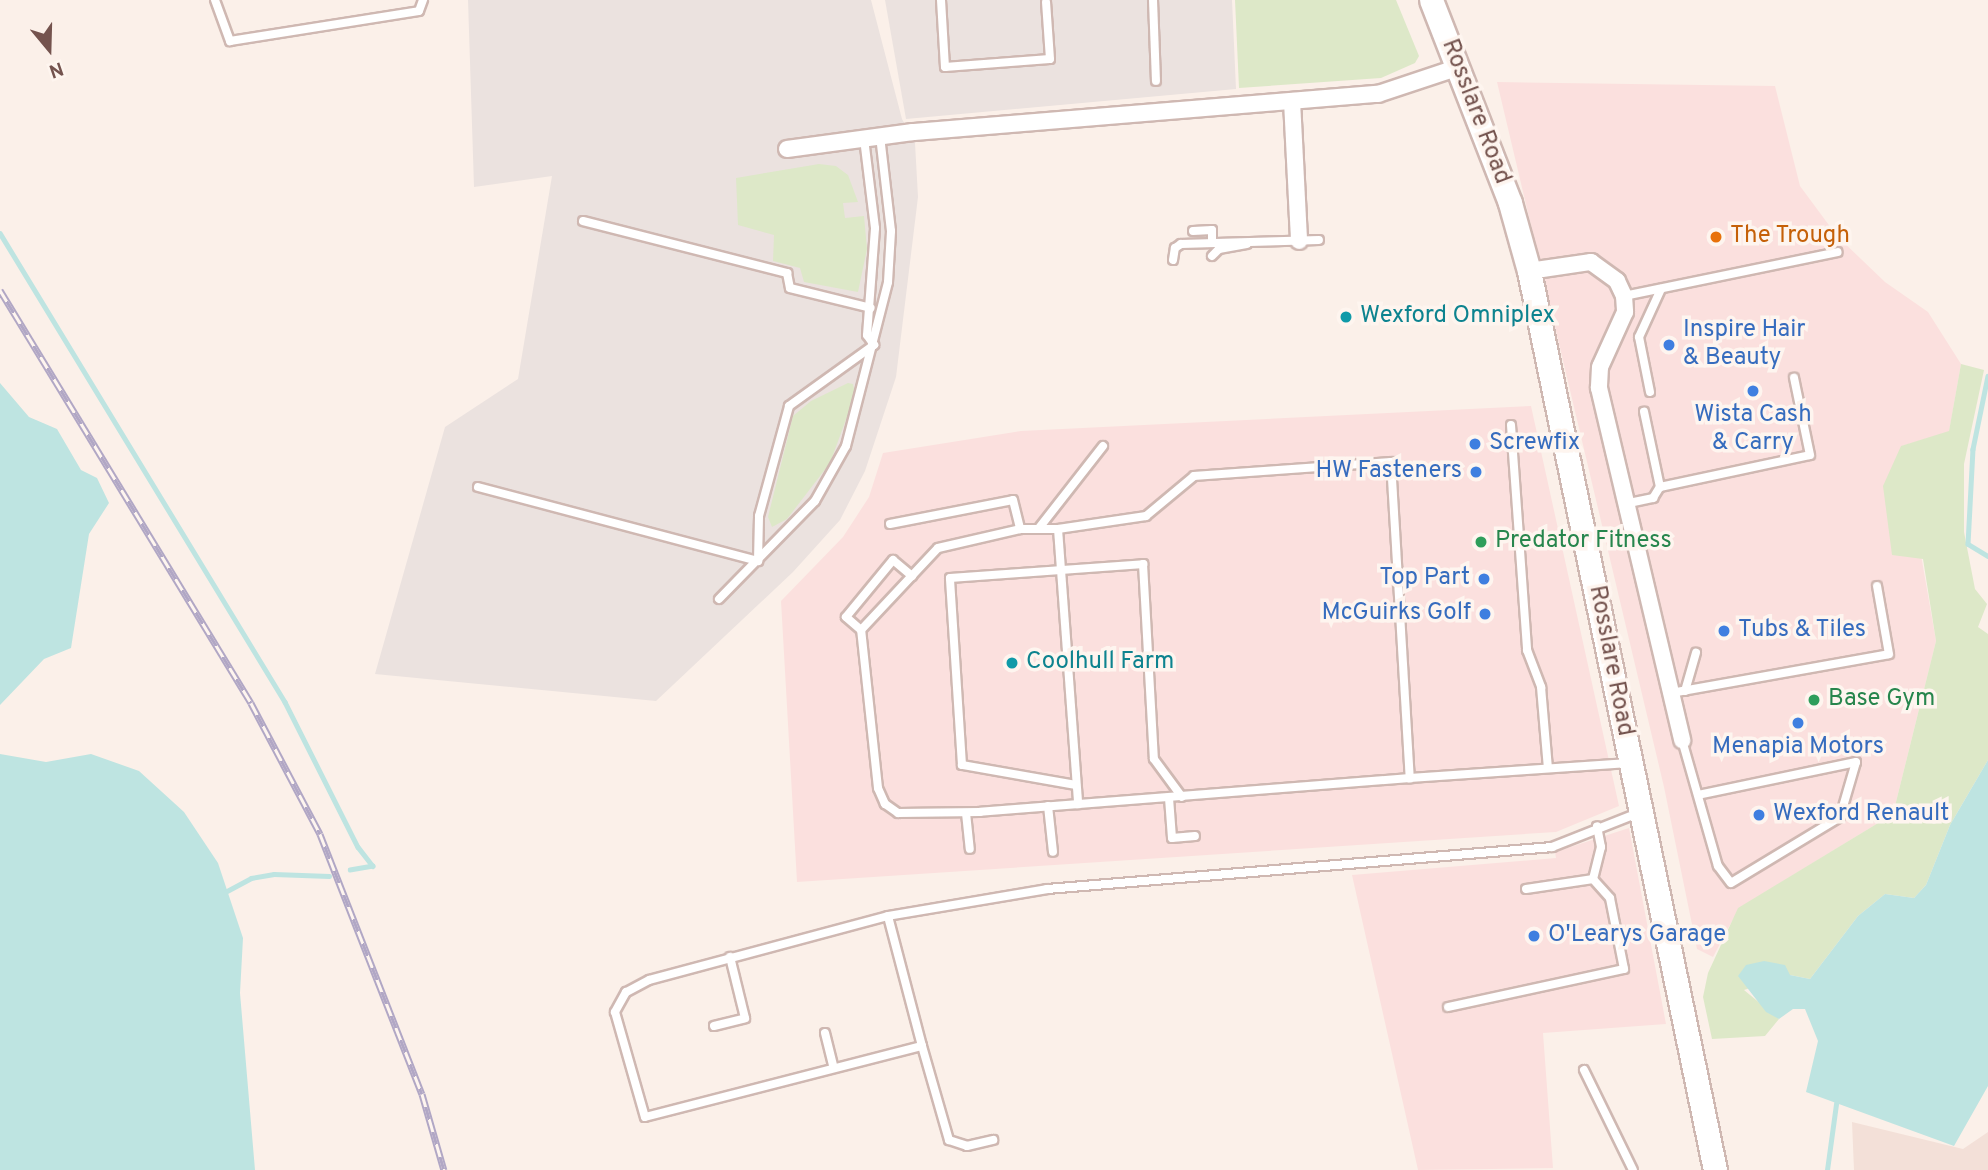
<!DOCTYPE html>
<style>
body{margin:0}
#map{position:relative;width:1988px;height:1170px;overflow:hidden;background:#fbf0e9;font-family:Overpass,sans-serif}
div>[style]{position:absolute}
.residential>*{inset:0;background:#f3e0d8}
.commercial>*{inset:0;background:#fbe0de}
.industrial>*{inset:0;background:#ebe2df}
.green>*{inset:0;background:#dde8c8}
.water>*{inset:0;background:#bee4e1}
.stream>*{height:4.5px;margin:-2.25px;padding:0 2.25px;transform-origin:2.25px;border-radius:2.25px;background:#bee4e1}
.roads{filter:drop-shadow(2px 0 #cfb8b2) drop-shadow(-2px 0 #cfb8b2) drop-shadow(0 2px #cfb8b2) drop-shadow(0 -2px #cfb8b2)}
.lane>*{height:8px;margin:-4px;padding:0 4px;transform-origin:4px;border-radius:4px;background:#fff}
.street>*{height:16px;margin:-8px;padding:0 8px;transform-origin:8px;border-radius:8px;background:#fff}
.secondary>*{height:23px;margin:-11.5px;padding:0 11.5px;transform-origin:11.5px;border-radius:11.5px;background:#fff}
.rail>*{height:7px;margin-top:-3.5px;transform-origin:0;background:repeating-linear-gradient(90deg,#fef5ef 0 13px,#b1a7c5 0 26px);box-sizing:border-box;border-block:2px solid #b1a7c5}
.dots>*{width:19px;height:19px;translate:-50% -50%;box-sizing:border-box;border:4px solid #fef5ef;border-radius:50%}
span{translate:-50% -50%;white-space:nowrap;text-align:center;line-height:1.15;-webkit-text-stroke:7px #fef5ef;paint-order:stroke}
.street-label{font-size:24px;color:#74534e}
.food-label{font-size:24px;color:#c56008}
.left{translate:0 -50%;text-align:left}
.culture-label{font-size:24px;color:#0d838f}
.shop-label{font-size:24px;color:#366cbe}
.right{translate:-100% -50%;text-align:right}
.leisure-label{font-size:24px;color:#27864d}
.north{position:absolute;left:14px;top:14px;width:70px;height:70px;-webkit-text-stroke:5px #fef5ef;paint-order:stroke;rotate:161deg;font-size:19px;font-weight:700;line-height:28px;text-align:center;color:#74534e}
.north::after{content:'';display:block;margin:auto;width:24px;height:32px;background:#74534e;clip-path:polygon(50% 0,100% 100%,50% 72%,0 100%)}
</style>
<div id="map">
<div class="residential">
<div style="clip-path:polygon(1852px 1122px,1963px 1149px,1988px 1132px,1988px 1170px,1854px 1170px)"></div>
</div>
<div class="commercial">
<div style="clip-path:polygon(1497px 82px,1775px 86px,1800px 186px,1837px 236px,1885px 282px,1928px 312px,1961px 364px,1949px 432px,1902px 446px,1936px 641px,1893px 814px,1739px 908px,1713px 957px,1697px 949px,1664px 787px)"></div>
<div style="clip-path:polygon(1531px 406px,1619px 806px,1556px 832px,797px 882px,781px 601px,843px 537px,869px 497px,883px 453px,1021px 431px)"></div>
<div style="clip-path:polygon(1629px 828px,1666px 1024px,1543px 1033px,1553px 1168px,1418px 1170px,1352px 875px,1556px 858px,1555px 852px)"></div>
</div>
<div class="industrial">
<div style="clip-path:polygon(468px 0,871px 0,902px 119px,915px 143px,918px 197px,896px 377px,865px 471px,840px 520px,793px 572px,656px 701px,375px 674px,445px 427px,518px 379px,552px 176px,474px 187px)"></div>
<div style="clip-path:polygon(885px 0,1232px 0,1236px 89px,906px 119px)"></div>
</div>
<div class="green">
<div style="clip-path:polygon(1235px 0,1396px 0,1419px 56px,1415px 63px,1381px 78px,1239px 88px)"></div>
<div style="clip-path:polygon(819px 164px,836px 166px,848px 175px,858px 202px,843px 203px,845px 218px,864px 216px,867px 249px,858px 292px,804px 282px,800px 268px,773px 261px,774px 235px,738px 225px,736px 178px)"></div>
<div style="clip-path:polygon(1961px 364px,1984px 370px,1964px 464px,1964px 532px,1975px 589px,1987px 604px,1978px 627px,1988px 634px,1988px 760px,1950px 825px,1926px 885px,1914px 898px,1885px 894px,1858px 916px,1810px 979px,1790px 975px,1744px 990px,1779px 1019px,1765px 1036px,1712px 1039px,1703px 997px,1708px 973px,1738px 908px,1893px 814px,1936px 641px,1923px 559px,1892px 555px,1883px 486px,1901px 446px,1949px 431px)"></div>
<div style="clip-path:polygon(848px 383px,853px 384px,855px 395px,830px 463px,787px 519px,772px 527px,768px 517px,793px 416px,811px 401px)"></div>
</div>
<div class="water">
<div style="clip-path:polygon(0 383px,29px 417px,57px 429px,81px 470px,97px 478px,109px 503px,89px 534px,71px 648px,44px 659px,0 705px)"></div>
<div style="clip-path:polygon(0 754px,46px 762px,91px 754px,139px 771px,184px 812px,218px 863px,243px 938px,240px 993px,255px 1170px,0 1170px)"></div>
<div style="clip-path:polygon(1988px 760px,1988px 1086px,1954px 1146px,1806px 1092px,1818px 1041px,1805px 1009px,1793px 1009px,1779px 1019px,1766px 1012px,1738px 976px,1746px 965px,1764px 961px,1785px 965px,1790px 975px,1810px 979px,1858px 916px,1885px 894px,1914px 898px,1926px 885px,1950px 825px)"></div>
</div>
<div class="stream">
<div style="left:0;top:233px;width:549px;rotate:58.71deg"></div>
<div style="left:285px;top:702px;width:162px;rotate:63.3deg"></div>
<div style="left:358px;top:847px;width:24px;rotate:52deg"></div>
<div style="left:373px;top:866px;width:23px;rotate:170deg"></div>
<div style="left:1988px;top:376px;width:75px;rotate:101.6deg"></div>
<div style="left:1973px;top:449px;width:95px;rotate:93deg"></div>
<div style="left:1968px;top:544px;width:23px;rotate:31deg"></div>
<div style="left:227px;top:891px;width:27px;rotate:-28deg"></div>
<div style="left:251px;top:878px;width:23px;rotate:-10deg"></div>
<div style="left:274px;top:874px;width:55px;rotate:2.1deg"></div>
<div style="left:1827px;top:1170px;width:67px;rotate:-82.2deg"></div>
</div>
<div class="roads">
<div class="lane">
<div style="left:215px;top:0;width:44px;rotate:69.9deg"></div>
<div style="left:230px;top:41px;width:191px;rotate:-9deg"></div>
<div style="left:419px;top:11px;width:12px;rotate:-70deg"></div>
<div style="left:941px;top:0;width:67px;rotate:86.6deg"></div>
<div style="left:945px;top:67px;width:105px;rotate:-4.4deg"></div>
<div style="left:1050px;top:59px;width:57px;rotate:-94deg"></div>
<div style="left:1153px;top:0;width:81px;rotate:87.9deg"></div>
<div style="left:583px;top:221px;width:211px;rotate:14.3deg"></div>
<div style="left:787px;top:273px;width:15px;rotate:79deg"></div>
<div style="left:790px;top:288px;width:83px;rotate:13.9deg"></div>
<div style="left:1193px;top:231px;width:19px;rotate:-3deg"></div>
<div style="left:1212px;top:230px;width:12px;rotate:90deg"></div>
<div style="left:1212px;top:256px;width:10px;rotate:-45deg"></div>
<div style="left:1219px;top:249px;width:28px;rotate:-10deg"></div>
<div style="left:1173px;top:260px;width:12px;rotate:-81deg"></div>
<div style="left:1175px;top:248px;width:7px;rotate:-34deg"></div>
<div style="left:1181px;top:244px;width:138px;rotate:-1.7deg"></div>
<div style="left:1624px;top:296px;width:218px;rotate:-11.6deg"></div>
<div style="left:1650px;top:392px;width:56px;rotate:-101.3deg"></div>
<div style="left:1639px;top:337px;width:53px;rotate:-65.4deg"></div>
<div style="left:1511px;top:425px;width:226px;rotate:85.9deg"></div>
<div style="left:1527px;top:650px;width:40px;rotate:69deg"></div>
<div style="left:1541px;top:687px;width:81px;rotate:85.1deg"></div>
<div style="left:478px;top:487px;width:290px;rotate:14.8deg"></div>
<div style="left:1660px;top:487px;width:153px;rotate:-12deg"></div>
<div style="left:1810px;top:455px;width:79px;rotate:-101.7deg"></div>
<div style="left:1629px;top:503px;width:25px;rotate:-12deg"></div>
<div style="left:1653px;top:498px;width:13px;rotate:-58deg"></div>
<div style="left:1660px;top:487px;width:77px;rotate:-102deg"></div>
<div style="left:890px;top:524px;width:125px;rotate:-11deg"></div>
<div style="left:1013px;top:500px;width:30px;rotate:76deg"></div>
<div style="left:1039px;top:528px;width:104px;rotate:-52deg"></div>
<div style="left:1058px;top:529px;width:276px;rotate:85.8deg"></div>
<div style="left:758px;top:561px;width:45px;rotate:-88.7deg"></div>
<div style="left:759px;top:516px;width:114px;rotate:-74.7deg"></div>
<div style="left:789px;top:406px;width:105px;rotate:-35.7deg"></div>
<div style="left:874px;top:345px;width:12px;rotate:-125deg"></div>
<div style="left:867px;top:335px;width:107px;rotate:-85.7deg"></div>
<div style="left:875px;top:228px;width:91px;rotate:-97deg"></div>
<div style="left:719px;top:599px;width:137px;rotate:-45.6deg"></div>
<div style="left:815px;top:501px;width:63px;rotate:-60.6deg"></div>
<div style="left:846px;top:446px;width:169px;rotate:-75.6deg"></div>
<div style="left:888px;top:282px;width:51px;rotate:-86.6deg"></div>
<div style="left:891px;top:231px;width:96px;rotate:-96.6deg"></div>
<div style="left:861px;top:630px;width:20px;rotate:-139deg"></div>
<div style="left:846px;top:617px;width:74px;rotate:-50.5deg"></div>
<div style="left:893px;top:560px;width:25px;rotate:40deg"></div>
<div style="left:1685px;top:691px;width:40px;rotate:-74deg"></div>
<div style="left:1671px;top:693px;width:221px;rotate:-10.1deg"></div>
<div style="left:1889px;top:654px;width:69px;rotate:-100deg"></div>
<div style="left:1682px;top:740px;width:131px;rotate:74.1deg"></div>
<div style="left:1718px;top:866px;width:21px;rotate:53deg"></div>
<div style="left:1731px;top:883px;width:127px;rotate:-31.2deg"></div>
<div style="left:1840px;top:817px;width:57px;rotate:-73.8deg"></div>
<div style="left:1856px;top:762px;width:161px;rotate:168.2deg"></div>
<div style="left:1410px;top:778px;width:431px;rotate:175.5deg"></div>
<div style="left:980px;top:812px;width:82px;rotate:179.3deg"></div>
<div style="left:898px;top:813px;width:16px;rotate:-145deg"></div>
<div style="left:885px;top:804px;width:17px;rotate:-114deg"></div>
<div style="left:878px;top:788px;width:159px;rotate:-96.1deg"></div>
<div style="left:861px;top:630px;width:112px;rotate:-46.8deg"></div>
<div style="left:938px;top:548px;width:84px;rotate:-13deg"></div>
<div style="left:1020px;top:529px;width:38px"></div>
<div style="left:1058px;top:529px;width:89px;rotate:-8.4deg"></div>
<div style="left:1146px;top:516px;width:62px;rotate:-39.8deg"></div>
<div style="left:1194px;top:476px;width:197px;rotate:-4.1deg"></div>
<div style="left:1391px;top:462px;width:317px;rotate:86.6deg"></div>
<div style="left:1410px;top:778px;width:219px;rotate:-3.9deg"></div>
<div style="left:1076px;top:785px;width:116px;rotate:-170deg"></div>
<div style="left:962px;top:765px;width:187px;rotate:-93.7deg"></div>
<div style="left:950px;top:578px;width:194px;rotate:-4.1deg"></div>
<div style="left:1143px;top:564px;width:195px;rotate:86.8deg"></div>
<div style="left:1154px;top:759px;width:47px;rotate:53.6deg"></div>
<div style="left:1169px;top:798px;width:40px;rotate:85.7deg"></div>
<div style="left:1172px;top:838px;width:23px;rotate:-5deg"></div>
<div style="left:1048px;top:806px;width:46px;rotate:83.8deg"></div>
<div style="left:966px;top:813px;width:36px;rotate:84deg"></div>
<div style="left:1593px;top:879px;width:33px;rotate:-76deg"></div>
<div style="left:1601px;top:847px;width:21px;rotate:-101deg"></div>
<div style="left:1526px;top:889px;width:68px;rotate:-8.5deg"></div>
<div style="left:888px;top:916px;width:247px;rotate:165deg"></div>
<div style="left:649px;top:980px;width:26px;rotate:152deg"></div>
<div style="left:626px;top:992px;width:23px;rotate:119deg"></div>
<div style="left:615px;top:1012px;width:109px;rotate:74.1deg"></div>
<div style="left:645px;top:1117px;width:286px;rotate:-14.4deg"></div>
<div style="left:922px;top:1046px;width:134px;rotate:-104.7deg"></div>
<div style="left:888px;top:916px;width:161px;rotate:-9.6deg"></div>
<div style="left:1047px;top:889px;width:507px;rotate:-4.75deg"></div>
<div style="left:1552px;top:847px;width:92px;rotate:-21.6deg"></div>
<div style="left:1448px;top:1007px;width:180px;rotate:-12.2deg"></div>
<div style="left:1624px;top:969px;width:72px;rotate:-101.2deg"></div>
<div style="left:1610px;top:898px;width:25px;rotate:-132deg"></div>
<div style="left:714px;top:1026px;width:32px;rotate:-14deg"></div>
<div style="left:745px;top:1018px;width:63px;rotate:-103.8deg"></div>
<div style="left:825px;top:1033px;width:36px;rotate:76deg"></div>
<div style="left:922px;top:1046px;width:98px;rotate:74deg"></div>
<div style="left:949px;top:1140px;width:19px;rotate:18deg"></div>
<div style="left:967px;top:1146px;width:27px;rotate:-13deg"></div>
<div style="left:1584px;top:1070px;width:111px;rotate:63.9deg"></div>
</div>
<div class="street">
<div style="left:1292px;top:101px;width:140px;rotate:87.1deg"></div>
<div style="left:787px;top:149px;width:127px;rotate:-7.7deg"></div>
<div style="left:913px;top:132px;width:467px;rotate:-4.7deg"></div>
<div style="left:1378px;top:94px;width:82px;rotate:-18.4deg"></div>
<div style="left:1529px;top:271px;width:63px;rotate:-8.3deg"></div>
<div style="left:1591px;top:262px;width:32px;rotate:36deg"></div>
<div style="left:1617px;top:281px;width:17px;rotate:65deg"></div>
<div style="left:1624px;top:296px;width:16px;rotate:86deg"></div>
<div style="left:1625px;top:312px;width:60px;rotate:114.4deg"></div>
<div style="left:1600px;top:367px;width:21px;rotate:93deg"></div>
<div style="left:1599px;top:388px;width:362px;rotate:76.7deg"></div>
</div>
<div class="secondary">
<div style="left:1431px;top:0;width:218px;rotate:68.7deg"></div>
<div style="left:1510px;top:203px;width:71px;rotate:74.4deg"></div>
<div style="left:1529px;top:271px;width:918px;rotate:78.31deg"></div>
</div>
</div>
<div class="rail">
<div style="left:0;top:290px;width:483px;rotate:58.7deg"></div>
<div style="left:251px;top:703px;width:148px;rotate:62.2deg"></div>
<div style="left:320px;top:834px;width:279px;rotate:68.6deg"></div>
<div style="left:422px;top:1094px;width:79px;rotate:73.9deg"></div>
</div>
<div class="dots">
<div style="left:1716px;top:237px;background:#e8710a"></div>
<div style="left:1346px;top:317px;background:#0f9aa8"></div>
<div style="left:1669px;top:345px;background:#3f7fe0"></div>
<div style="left:1753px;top:391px;background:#3f7fe0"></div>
<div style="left:1475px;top:444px;background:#3f7fe0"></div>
<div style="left:1476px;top:472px;background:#3f7fe0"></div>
<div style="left:1481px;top:542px;background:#2e9e5b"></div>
<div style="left:1484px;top:579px;background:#3f7fe0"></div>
<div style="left:1485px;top:614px;background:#3f7fe0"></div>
<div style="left:1724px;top:631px;background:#3f7fe0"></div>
<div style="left:1012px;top:663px;background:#0f9aa8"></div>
<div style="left:1814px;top:700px;background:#2e9e5b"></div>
<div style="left:1798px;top:723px;background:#3f7fe0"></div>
<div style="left:1759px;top:815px;background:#3f7fe0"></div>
<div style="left:1534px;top:936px;background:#3f7fe0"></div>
</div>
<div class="street-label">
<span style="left:1475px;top:112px;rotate:69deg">Rosslare Road</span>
<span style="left:1610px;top:661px;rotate:79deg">Rosslare Road</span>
</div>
<div class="food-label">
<span class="left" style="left:1730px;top:237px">The Trough</span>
</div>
<div class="culture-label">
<span class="left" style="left:1360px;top:317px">Wexford Omniplex</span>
<span class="left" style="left:1026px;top:663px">Coolhull Farm</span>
</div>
<div class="shop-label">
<span class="left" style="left:1683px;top:345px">Inspire Hair<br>&amp; Beauty</span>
<span style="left:1753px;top:430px">Wista Cash<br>&amp; Carry</span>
<span class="left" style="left:1489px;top:444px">Screwfix</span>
<span class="right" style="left:1462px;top:472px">HW Fasteners</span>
<span class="right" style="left:1470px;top:579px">Top Part</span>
<span class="right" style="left:1471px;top:614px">McGuirks Golf</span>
<span class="left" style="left:1738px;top:631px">Tubs &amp; Tiles</span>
<span style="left:1798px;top:748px">Menapia Motors</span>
<span class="left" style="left:1773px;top:815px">Wexford Renault</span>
<span class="left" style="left:1548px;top:936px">O'Learys Garage</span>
</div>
<div class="leisure-label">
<span class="left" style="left:1495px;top:542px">Predator Fitness</span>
<span class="left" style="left:1828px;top:700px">Base Gym</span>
</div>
<div class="north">N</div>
</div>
